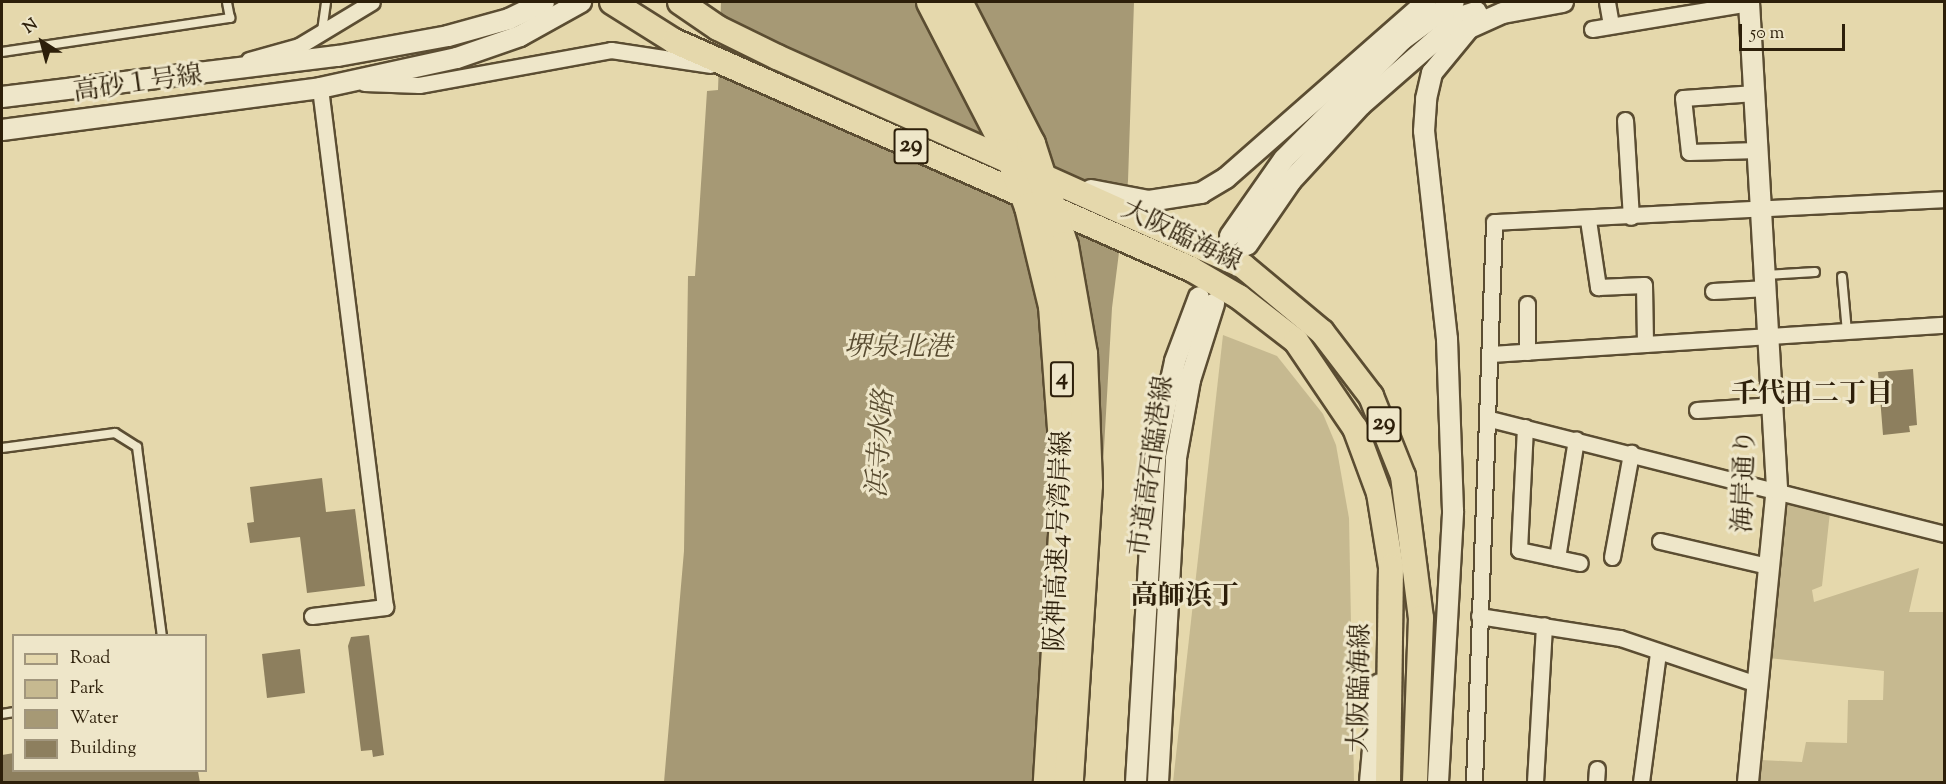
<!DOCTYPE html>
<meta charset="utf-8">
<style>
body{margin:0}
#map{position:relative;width:1946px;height:784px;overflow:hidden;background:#e5d8ac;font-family:"Sorts Mill Goudy","Noto Serif JP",serif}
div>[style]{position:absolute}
.green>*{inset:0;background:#c6b990}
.water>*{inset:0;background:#a69975}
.building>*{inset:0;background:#8d7f5e}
.roads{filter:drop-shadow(2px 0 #5b4d32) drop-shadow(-2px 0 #5b4d32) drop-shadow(0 2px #5b4d32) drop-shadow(0 -2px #5b4d32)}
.service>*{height:8px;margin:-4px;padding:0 4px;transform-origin:4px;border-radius:4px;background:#eee6c9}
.minor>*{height:15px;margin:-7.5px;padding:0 7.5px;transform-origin:7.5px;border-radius:7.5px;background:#eee6c9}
.tertiary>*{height:20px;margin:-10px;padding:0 10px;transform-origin:10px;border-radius:10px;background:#eee6c9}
.primary>*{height:24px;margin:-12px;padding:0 12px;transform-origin:12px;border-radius:12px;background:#e5d8ac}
.motorway>*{height:28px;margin:-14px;padding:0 14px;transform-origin:14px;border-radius:14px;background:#e5d8ac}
span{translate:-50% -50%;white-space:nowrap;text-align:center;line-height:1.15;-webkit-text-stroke:6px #eee6c9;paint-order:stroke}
.shield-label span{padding:2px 4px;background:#eee6c9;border:2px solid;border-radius:4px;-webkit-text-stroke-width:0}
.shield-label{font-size:24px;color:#2d1f0a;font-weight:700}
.street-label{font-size:26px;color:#2d1f0a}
.water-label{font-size:27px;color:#574a2f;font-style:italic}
.neighbourhood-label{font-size:27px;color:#2d1f0a;font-weight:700}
.frame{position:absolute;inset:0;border:3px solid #2d1f0a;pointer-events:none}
.legend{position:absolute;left:12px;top:634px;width:195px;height:138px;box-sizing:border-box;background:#eee6c9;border:2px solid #a1967d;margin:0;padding:8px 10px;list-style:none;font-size:18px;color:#2d1f0a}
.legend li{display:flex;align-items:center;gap:12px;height:30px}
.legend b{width:30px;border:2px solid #a1967d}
.north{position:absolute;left:12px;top:12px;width:60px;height:60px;-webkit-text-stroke:4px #eee6c9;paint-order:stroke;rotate:324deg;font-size:16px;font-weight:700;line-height:24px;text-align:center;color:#2d1f0a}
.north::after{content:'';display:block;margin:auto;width:21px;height:27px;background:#2d1f0a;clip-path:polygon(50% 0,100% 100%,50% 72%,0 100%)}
.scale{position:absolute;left:1739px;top:24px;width:106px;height:27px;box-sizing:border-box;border:3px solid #2d1f0a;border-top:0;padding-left:8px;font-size:18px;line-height:21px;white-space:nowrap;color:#2d1f0a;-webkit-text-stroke:4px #eee6c9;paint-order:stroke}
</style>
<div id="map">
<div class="green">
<div style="clip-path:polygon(1223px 335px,1277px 356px,1323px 414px,1336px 445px,1349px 518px,1354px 782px,1173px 782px)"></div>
<div style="clip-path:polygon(1785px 500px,1830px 512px,1822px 586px,1812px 590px,1814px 602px,1919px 568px,1909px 612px,1944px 612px,1944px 782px,1758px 782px,1761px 760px,1802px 762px,1806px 742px,1847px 743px,1848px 700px,1883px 700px,1884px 671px,1768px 658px)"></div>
</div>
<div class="water">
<div style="clip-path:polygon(721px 2px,1134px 2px,1128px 181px,1112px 308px,1085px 782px,664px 782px,684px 551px,688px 276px,695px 276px,707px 91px,718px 90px)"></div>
</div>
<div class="building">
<div style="clip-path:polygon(1913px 369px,1917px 425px,1909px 426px,1910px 432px,1883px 435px,1878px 372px)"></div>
<div style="clip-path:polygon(322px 478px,326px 512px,355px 509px,365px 586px,307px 593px,300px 537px,250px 543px,247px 523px,254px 522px,250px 487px)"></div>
<div style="clip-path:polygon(369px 635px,384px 755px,373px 757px,372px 750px,361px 751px,348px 646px,351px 637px)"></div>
<div style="clip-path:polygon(300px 649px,305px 693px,267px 698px,262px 654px)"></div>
<div style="clip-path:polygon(14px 753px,14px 771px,198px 771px,200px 783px,2px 783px,2px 755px)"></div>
</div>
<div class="roads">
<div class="service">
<div style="left:322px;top:31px;width:29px;rotate:-82deg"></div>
<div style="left:2px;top:52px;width:231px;rotate:-8.5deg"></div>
<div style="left:230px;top:18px;width:16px;rotate:-101deg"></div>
<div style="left:1766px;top:275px;width:49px;rotate:-3.5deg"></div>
<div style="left:1842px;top:277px;width:55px;rotate:84.8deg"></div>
<div style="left:2px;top:448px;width:114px;rotate:-7.6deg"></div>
<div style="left:115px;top:433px;width:26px;rotate:32deg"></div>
<div style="left:137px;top:447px;width:191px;rotate:82.5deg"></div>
<div style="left:2px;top:714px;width:12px;rotate:-9deg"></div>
</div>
<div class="minor">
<div style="left:1607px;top:2px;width:23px;rotate:80deg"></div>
<div style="left:1592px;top:29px;width:159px;rotate:-9.4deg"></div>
<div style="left:249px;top:60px;width:52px;rotate:-15.6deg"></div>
<div style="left:299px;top:46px;width:85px;rotate:-31.1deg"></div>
<div style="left:364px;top:83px;width:55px;rotate:2.1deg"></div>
<div style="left:419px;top:85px;width:195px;rotate:-10.3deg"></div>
<div style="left:611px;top:50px;width:100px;rotate:8.6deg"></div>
<div style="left:1755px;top:93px;width:72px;rotate:176deg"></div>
<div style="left:1683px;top:98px;width:54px;rotate:83.7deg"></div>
<div style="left:1689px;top:152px;width:69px;rotate:-1.7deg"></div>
<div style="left:1625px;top:120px;width:97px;rotate:86.5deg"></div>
<div style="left:1588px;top:220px;width:68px;rotate:81.5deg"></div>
<div style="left:1598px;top:287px;width:46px;rotate:-2.5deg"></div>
<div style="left:1644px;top:285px;width:59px;rotate:89deg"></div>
<div style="left:1713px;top:291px;width:54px;rotate:-3.2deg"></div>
<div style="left:1527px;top:304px;width:48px;rotate:90deg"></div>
<div style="left:1491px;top:354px;width:454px;rotate:-3.7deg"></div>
<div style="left:1697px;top:410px;width:77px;rotate:-3.7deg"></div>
<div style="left:1490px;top:419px;width:468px;rotate:14.2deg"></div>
<div style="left:1525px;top:427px;width:123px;rotate:92.8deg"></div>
<div style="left:1519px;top:550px;width:62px;rotate:12deg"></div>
<div style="left:1660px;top:541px;width:106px;rotate:13.1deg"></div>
<div style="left:1612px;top:557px;width:106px;rotate:-79.6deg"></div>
<div style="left:1557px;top:558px;width:120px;rotate:-80.9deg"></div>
<div style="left:312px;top:616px;width:74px;rotate:-7deg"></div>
<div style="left:385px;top:607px;width:523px;rotate:-97.14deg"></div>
<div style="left:1479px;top:616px;width:143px;rotate:8.9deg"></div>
<div style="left:1620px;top:638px;width:145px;rotate:18.6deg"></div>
<div style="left:1474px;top:782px;width:560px;rotate:-87.95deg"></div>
<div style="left:1494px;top:222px;width:451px;rotate:-2.9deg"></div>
<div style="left:1535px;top:782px;width:157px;rotate:-86.7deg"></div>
<div style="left:1596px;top:782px;width:13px;rotate:-86deg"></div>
<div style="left:1641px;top:782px;width:131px;rotate:-82.5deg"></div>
</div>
<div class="tertiary">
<div style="left:2px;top:97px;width:338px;rotate:-7deg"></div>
<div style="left:338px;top:56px;width:112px;rotate:-10.3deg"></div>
<div style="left:448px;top:36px;width:63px;rotate:-15.6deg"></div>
<div style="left:509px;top:19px;width:39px;rotate:-26deg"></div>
<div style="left:2px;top:130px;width:321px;rotate:-7.5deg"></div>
<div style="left:320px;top:88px;width:140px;rotate:-12.4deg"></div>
<div style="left:457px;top:58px;width:67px;rotate:-19.2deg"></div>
<div style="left:520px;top:36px;width:70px;rotate:-29.1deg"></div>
<div style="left:1091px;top:190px;width:59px;rotate:10.7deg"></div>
<div style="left:1149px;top:201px;width:53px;rotate:-8.7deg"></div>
<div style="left:1201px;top:193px;width:29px;rotate:-31deg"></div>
<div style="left:1226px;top:178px;width:266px;rotate:-41.3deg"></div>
<div style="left:1230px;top:236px;width:94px;rotate:-55deg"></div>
<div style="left:1284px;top:159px;width:168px;rotate:-45.2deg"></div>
<div style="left:1402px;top:40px;width:64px;rotate:-36.2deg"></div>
<div style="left:1247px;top:245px;width:78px;rotate:-55.5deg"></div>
<div style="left:1291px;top:181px;width:103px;rotate:-47.4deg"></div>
<div style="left:1361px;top:105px;width:135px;rotate:-41.1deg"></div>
<div style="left:1463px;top:16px;width:14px;rotate:-17deg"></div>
<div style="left:1136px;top:782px;width:333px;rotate:-86.6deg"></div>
<div style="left:1156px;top:450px;width:91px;rotate:-77.9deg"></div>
<div style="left:1175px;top:361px;width:68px;rotate:-69.4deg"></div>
<div style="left:1158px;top:782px;width:324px;rotate:-86.8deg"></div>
<div style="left:1176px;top:458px;width:79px;rotate:-79.8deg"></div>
<div style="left:1190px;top:380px;width:80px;rotate:-72.5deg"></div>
<div style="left:1370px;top:782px;width:98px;rotate:-84.8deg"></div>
<div style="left:1438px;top:782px;width:271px;rotate:-86.8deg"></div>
<div style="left:1453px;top:511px;width:172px;rotate:-92deg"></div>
<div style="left:1447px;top:339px;width:209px;rotate:-96.3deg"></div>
<div style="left:1424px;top:131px;width:32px;rotate:-86deg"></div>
<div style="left:1426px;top:99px;width:27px;rotate:-77deg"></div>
<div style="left:1432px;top:73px;width:58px;rotate:-50.6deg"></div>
<div style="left:1469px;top:28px;width:37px;rotate:-24deg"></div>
<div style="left:1503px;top:13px;width:61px;rotate:-10.4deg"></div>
<div style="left:1748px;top:782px;width:295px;rotate:-84.4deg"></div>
<div style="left:1777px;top:488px;width:487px;rotate:-93.3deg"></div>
</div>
<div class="primary">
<div style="left:612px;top:2px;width:73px;rotate:32.2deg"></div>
<div style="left:674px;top:41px;width:565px;rotate:23.8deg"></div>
<div style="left:1191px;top:269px;width:56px;rotate:30.3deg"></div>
<div style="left:1239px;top:297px;width:72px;rotate:37.7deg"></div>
<div style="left:1296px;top:341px;width:105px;rotate:55.9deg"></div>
<div style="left:1355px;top:428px;width:69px;rotate:69.7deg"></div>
<div style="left:1379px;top:493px;width:75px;rotate:80.8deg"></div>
<div style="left:1391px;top:567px;width:215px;rotate:90.8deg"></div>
<div style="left:680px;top:2px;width:46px;rotate:34.4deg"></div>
<div style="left:718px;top:28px;width:66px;rotate:26.2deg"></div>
<div style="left:777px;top:57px;width:511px;rotate:24.16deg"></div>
<div style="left:1243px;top:266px;width:103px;rotate:39.9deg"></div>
<div style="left:1322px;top:332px;width:81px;rotate:52.6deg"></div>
<div style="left:1371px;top:396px;width:86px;rotate:68.2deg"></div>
<div style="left:1403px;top:476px;width:143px;rotate:82.8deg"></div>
<div style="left:1421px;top:618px;width:164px;rotate:92.1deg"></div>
</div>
<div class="motorway">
<div style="left:931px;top:2px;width:170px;rotate:62.7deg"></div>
<div style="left:1009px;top:153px;width:58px;rotate:69.7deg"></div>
<div style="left:1029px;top:207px;width:102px;rotate:76.4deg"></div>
<div style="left:1053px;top:306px;width:179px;rotate:85.8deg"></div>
<div style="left:1066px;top:485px;width:298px;rotate:93.5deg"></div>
<div style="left:958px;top:2px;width:160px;rotate:62.8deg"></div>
<div style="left:1031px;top:144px;width:107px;rotate:72.1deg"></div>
<div style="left:1064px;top:246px;width:110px;rotate:80deg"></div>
<div style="left:1083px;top:354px;width:131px;rotate:87.8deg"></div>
<div style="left:1088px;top:485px;width:298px;rotate:93.7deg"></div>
</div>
</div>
<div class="shield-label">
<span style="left:911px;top:146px">29</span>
<span style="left:1062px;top:379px">4</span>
<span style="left:1384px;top:424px">29</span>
</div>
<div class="street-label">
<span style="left:138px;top:85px;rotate:-8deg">高砂１号線</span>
<span style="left:1181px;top:237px;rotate:26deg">大阪臨海線</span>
<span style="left:1153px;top:466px;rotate:-82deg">市道高石臨港線</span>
<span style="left:1746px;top:481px;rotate:-88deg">海岸通り</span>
<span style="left:1060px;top:541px;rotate:-88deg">阪神高速4号湾岸線</span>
<span style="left:1361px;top:688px;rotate:-89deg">大阪臨海線</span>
</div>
<div class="water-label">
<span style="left:898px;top:349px">堺泉北港</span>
<span style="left:882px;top:444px;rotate:-86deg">浜寺水路</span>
</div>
<div class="neighbourhood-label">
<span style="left:1812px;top:396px">千代田二丁目</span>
<span style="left:1185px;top:598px">高師浜丁</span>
</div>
<div class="frame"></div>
<ul class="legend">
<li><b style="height:8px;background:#e5d8ac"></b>Road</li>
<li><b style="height:16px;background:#c6b990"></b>Park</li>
<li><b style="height:16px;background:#a69975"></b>Water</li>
<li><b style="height:16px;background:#8d7f5e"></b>Building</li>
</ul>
<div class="north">N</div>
<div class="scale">50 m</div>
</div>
